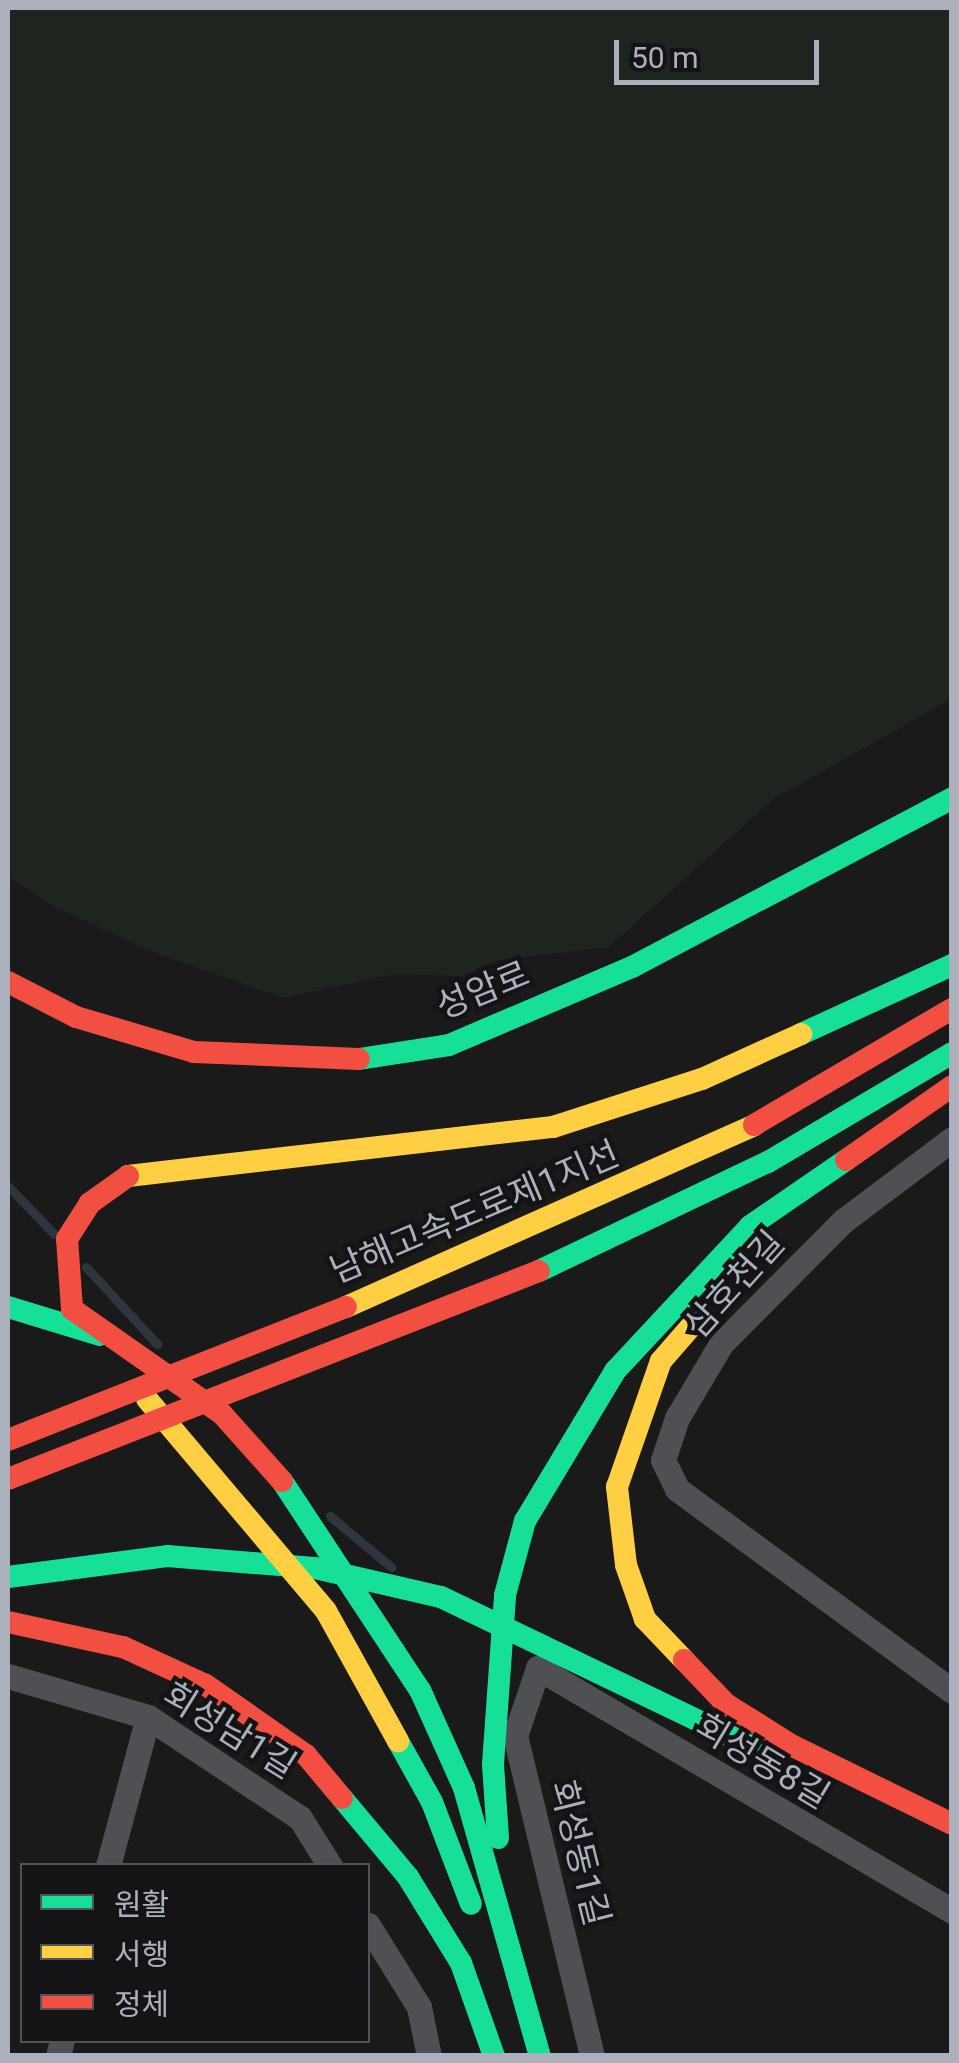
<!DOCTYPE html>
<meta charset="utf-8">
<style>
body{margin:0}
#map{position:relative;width:959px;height:2063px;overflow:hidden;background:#1a1a1b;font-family:Roboto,"Noto Sans KR",sans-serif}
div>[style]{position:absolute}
.green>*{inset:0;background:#1e251f}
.stream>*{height:9px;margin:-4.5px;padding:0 4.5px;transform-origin:4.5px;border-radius:4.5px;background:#2d363e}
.street>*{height:25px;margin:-12.5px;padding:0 12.5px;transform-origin:12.5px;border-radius:12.5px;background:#4e5054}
.fast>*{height:22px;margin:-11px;padding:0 11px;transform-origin:11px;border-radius:11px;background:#16e098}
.slow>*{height:22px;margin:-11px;padding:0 11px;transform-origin:11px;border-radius:11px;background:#ffcf43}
.jam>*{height:22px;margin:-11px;padding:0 11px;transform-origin:11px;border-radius:11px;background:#f24e42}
span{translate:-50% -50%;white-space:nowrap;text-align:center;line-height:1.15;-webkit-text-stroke:9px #141417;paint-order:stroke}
.street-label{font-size:35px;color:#abb1bc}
.frame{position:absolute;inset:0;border:10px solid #abb1bc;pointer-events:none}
.legend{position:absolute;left:20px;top:1863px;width:350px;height:180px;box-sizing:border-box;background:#141417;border:2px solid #505359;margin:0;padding:12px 18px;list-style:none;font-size:30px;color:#abb1bc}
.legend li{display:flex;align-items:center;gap:20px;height:50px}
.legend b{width:50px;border:2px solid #505359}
.scale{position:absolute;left:614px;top:40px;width:205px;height:45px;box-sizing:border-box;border:5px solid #abb1bc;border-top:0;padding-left:12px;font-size:30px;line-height:35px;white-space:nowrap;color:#abb1bc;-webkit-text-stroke:8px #141417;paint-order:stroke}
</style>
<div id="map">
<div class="green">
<div style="clip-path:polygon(8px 8px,951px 8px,951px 699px,772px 800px,609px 947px,499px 960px,461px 976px,395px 974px,283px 998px,153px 952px,56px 908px,8px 876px)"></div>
</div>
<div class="stream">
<div style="left:8px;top:1186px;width:66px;rotate:46.2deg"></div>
<div style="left:86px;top:1267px;width:105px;rotate:47.3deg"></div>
<div style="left:330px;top:1516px;width:80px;rotate:39.9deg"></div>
<div style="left:759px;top:1754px;width:39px;rotate:26deg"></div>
</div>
<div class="street">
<div style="left:952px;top:1139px;width:136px;rotate:143deg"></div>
<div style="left:843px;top:1221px;width:173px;rotate:134.8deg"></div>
<div style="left:721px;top:1344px;width:86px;rotate:120.7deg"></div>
<div style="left:677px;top:1418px;width:44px;rotate:108.4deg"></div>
<div style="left:663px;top:1460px;width:32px;rotate:64deg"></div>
<div style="left:677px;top:1489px;width:341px;rotate:36.3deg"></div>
<div style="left:8px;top:1676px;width:146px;rotate:16.3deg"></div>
<div style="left:148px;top:1717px;width:182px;rotate:33.6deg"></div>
<div style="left:300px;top:1818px;width:57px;rotate:58deg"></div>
<div style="left:108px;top:1866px;width:154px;rotate:-75deg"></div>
<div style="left:368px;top:1925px;width:97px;rotate:58.1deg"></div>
<div style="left:419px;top:2007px;width:50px;rotate:78.5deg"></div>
<div style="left:58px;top:2056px;width:16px;rotate:-76deg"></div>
<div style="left:592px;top:2056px;width:329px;rotate:-103.5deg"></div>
<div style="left:515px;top:1736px;width:72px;rotate:-71.3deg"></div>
<div style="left:538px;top:1668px;width:480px;rotate:30.4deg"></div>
</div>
<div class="fast">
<div style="left:801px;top:1034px;width:166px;rotate:-24.6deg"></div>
<div style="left:359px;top:1059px;width:91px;rotate:-8.8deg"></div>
<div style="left:449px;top:1045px;width:199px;rotate:-23.1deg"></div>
<div style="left:632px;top:967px;width:362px;rotate:-27.8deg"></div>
<div style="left:539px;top:1271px;width:254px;rotate:-25.5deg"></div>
<div style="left:768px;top:1162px;width:214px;rotate:-30.6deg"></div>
<div style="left:8px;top:1307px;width:96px;rotate:16.9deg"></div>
<div style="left:282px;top:1481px;width:250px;rotate:56.6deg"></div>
<div style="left:420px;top:1690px;width:107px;rotate:65.8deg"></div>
<div style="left:464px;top:1788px;width:279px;rotate:74.2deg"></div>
<div style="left:8px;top:1577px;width:160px;rotate:-7.5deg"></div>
<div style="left:167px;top:1556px;width:148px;rotate:4.6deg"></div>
<div style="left:315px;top:1568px;width:129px;rotate:13deg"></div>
<div style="left:441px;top:1597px;width:344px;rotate:25.7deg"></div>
<div style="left:398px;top:1741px;width:70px;rotate:60.9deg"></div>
<div style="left:432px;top:1802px;width:109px;rotate:69.1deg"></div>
<div style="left:342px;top:1798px;width:103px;rotate:50.1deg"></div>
<div style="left:408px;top:1877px;width:101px;rotate:58.4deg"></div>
<div style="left:461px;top:1963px;width:99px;rotate:70.5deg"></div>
<div style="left:498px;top:1838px;width:74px;rotate:-93.9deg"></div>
<div style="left:493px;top:1764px;width:169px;rotate:-85.9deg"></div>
<div style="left:505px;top:1595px;width:77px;rotate:-74.9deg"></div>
<div style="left:525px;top:1521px;width:175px;rotate:-59deg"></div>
<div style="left:615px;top:1371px;width:198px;rotate:-47deg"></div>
<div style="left:750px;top:1226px;width:116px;rotate:-34.5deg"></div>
</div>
<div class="slow">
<div style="left:128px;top:1176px;width:428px;rotate:-6.6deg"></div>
<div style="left:553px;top:1127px;width:157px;rotate:-17.9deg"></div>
<div style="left:702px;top:1079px;width:109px;rotate:-24.4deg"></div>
<div style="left:346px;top:1307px;width:447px;rotate:-24deg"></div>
<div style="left:147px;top:1399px;width:277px;rotate:49.8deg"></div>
<div style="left:326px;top:1611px;width:149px;rotate:61deg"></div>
<div style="left:684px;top:1660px;width:57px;rotate:-133.6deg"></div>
<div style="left:645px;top:1619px;width:57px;rotate:-109.4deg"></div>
<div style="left:626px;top:1565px;width:79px;rotate:-96.6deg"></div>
<div style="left:617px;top:1487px;width:133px;rotate:-70.8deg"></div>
<div style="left:661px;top:1361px;width:50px;rotate:-49deg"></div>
</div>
<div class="jam">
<div style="left:8px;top:982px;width:76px;rotate:27.2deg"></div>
<div style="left:76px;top:1017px;width:123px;rotate:16.5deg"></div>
<div style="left:194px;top:1052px;width:165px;rotate:2.4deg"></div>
<div style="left:754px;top:1125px;width:229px;rotate:-30.4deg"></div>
<div style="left:846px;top:1160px;width:129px;rotate:-34.9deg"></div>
<div style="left:128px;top:1176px;width:47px;rotate:144.6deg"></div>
<div style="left:90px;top:1203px;width:43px;rotate:122.6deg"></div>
<div style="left:67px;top:1239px;width:70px;rotate:85.9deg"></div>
<div style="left:72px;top:1309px;width:183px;rotate:35deg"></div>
<div style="left:222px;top:1414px;width:90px;rotate:48.2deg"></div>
<div style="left:8px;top:1440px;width:363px;rotate:-21.5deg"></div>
<div style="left:8px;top:1479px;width:570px;rotate:-21.39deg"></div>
<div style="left:8px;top:1622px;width:118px;rotate:12.3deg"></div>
<div style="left:123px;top:1647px;width:91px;rotate:24.6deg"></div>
<div style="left:206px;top:1685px;width:122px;rotate:35deg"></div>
<div style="left:306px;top:1755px;width:56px;rotate:50.1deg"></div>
<div style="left:684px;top:1660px;width:61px;rotate:46.3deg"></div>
<div style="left:726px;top:1704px;width:79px;rotate:32.1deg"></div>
<div style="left:793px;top:1746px;width:177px;rotate:26.1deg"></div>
</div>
<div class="street-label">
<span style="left:483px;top:991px;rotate:-22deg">성암로</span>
<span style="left:475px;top:1213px;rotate:-23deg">남해고속도로제1지선</span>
<span style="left:735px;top:1285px;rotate:-48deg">삼호천길</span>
<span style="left:229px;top:1731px;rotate:32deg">회성남1길</span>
<span style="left:762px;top:1762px;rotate:31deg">회성동8길</span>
<span style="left:579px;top:1853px;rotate:76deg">회성동1길</span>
</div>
<div class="frame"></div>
<ul class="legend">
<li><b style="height:12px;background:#16e098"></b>원활</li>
<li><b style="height:12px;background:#ffcf43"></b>서행</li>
<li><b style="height:12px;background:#f24e42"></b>정체</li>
</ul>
<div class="scale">50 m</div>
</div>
